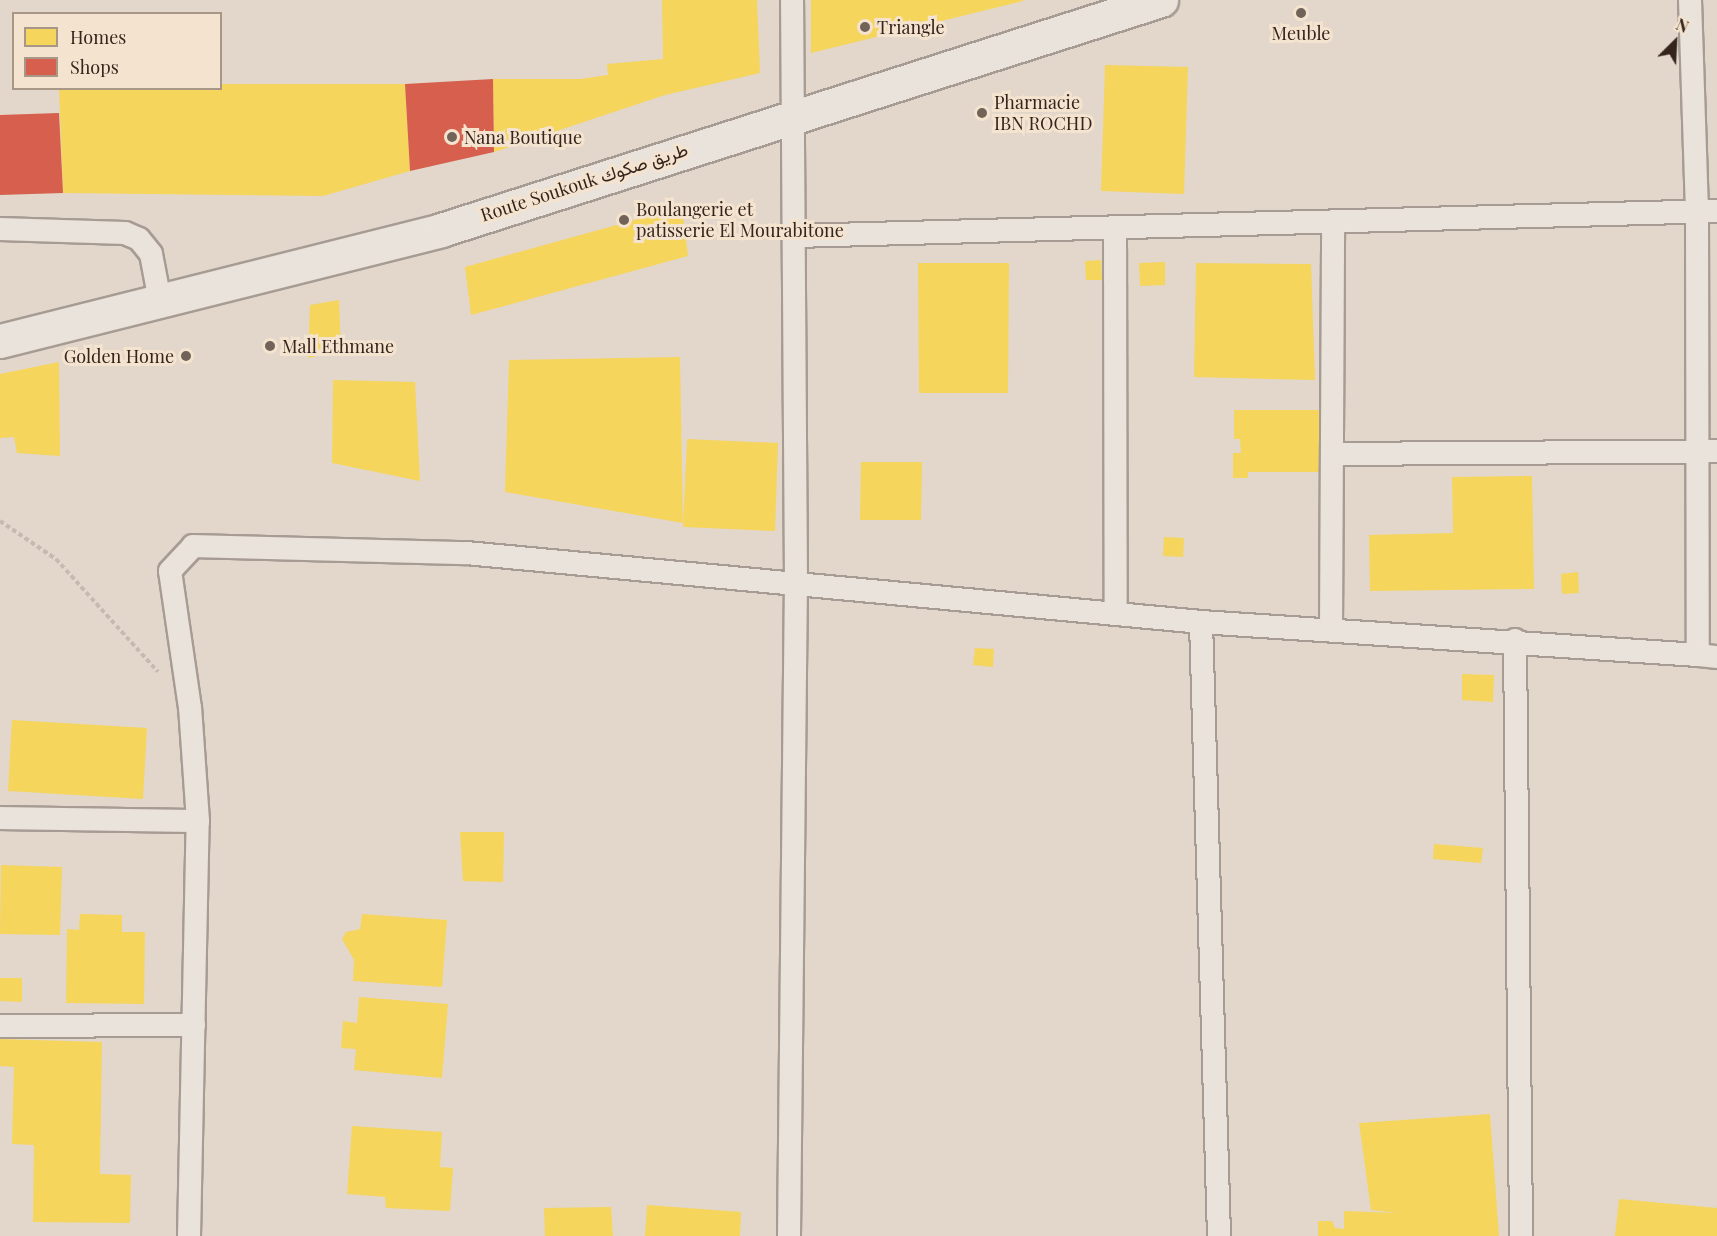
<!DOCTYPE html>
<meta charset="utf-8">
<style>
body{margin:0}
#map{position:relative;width:1717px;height:1236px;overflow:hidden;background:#e2d7ca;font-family:"Playfair Display",Vazirmatn,serif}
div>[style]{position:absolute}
.homes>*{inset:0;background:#f6d55c}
.shops>*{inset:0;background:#d6604d}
.path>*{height:4px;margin-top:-2px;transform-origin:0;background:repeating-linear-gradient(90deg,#c3bab2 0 4.5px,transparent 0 7.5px)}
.roads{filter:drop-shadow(2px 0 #a79c94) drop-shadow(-2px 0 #a79c94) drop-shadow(0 2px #a79c94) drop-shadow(0 -2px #a79c94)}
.street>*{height:22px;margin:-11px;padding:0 11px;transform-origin:11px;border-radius:11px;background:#eae3db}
.secondary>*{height:33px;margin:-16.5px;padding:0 16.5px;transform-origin:16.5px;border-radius:16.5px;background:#eae3db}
.dots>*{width:16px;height:16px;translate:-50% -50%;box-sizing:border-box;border:3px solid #f4e3cf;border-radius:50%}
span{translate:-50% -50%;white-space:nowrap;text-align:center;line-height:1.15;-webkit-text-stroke:6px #f4e3cf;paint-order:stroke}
.poi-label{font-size:18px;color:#35241c}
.left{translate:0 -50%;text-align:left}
.right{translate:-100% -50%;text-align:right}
.street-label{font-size:18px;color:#35241c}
.legend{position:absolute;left:12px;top:12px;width:210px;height:78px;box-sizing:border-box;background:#f4e3cf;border:2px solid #a89787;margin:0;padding:8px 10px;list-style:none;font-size:18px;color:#35241c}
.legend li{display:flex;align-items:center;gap:12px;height:30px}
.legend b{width:30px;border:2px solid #a89787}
.north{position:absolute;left:1645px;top:12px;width:60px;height:60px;-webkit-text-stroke:4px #f4e3cf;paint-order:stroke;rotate:24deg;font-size:16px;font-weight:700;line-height:24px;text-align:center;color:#35241c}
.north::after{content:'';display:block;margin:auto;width:21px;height:27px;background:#35241c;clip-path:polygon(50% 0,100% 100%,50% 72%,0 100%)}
</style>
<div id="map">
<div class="homes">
<div style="clip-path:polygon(662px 0,757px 0,760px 73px,665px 95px,494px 152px,493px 79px,580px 79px,608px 75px,607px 64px,663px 59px)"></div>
<div style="clip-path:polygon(811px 0,1023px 0,1023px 1px,811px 53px)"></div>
<div style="clip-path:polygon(1105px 65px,1188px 67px,1184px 194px,1101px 191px)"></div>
<div style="clip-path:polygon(220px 84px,405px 84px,410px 171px,323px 196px,63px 193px,59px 88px)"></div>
<div style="clip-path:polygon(682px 207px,688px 256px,471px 315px,465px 267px)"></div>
<div style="clip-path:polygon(1101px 260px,1102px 280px,1086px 280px,1085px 261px)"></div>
<div style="clip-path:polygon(1165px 262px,1165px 285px,1140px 286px,1139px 263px)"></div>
<div style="clip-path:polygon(918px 263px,1009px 263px,1008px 393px,919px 393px)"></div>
<div style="clip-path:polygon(1196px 263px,1311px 264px,1315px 380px,1194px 377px)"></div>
<div style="clip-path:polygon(339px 300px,341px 351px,308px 358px,310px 305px)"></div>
<div style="clip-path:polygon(680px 357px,683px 523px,505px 492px,509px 360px)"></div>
<div style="clip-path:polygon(59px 362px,60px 456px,17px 453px,14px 437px,0 438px,0 374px)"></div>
<div style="clip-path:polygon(333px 380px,415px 382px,420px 481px,332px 463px)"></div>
<div style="clip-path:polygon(1234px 410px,1320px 410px,1321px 472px,1248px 472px,1248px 478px,1233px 478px,1233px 453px,1241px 453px,1240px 439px,1234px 439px)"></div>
<div style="clip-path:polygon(687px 439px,778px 443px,775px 531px,683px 527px)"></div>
<div style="clip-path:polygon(861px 462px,922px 462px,921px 520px,860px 520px)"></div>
<div style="clip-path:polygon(1532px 476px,1534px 589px,1370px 591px,1369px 535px,1453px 533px,1452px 477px)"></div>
<div style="clip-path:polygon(1164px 537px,1184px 538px,1183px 557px,1163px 556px)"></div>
<div style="clip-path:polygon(1578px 572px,1579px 593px,1562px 594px,1561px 574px)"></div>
<div style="clip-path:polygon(975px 648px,994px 649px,993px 667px,973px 665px)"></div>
<div style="clip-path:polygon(1462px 674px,1494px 675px,1493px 702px,1462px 700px)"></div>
<div style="clip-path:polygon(12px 720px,147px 728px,143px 799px,8px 791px)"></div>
<div style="clip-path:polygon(460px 832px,504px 832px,503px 882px,463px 881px)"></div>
<div style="clip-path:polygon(1434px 844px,1483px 848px,1481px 863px,1433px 859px)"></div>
<div style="clip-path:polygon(1px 865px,62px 867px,60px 935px,0 934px)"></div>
<div style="clip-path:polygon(80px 914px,122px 915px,122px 932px,145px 932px,144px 1004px,66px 1003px,67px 929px,79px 930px)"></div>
<div style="clip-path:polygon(362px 914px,447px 920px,442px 987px,353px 981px,354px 960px,342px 939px,346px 932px,360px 929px)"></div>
<div style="clip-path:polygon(0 978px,22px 978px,22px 1002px,0 1001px)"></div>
<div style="clip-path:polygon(359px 997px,448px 1004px,442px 1078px,354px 1070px,356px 1049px,341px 1048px,343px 1021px,357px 1023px)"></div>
<div style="clip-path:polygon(0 1039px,102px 1042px,100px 1174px,131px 1175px,130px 1223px,33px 1222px,34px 1145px,12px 1144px,14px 1067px,0 1066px)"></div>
<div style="clip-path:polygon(1490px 1114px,1499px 1236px,1318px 1236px,1318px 1221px,1332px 1221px,1335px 1228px,1344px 1229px,1344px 1211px,1398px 1213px,1371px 1210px,1359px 1123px)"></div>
<div style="clip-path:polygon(352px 1126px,442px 1132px,440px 1167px,453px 1168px,450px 1211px,386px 1208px,385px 1197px,347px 1194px)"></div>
<div style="clip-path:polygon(1619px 1199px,1717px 1208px,1717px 1236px,1615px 1236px)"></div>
<div style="clip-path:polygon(647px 1205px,741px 1212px,740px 1236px,645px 1236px)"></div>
<div style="clip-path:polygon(611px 1207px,613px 1236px,545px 1236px,544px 1208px)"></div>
</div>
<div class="shops">
<div style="clip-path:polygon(493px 79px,494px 152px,410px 171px,405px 84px)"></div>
<div style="clip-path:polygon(59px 113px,63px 193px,0 195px,0 115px)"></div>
</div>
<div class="path">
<div style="left:0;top:521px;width:68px;rotate:34.2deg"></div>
<div style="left:56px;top:559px;width:152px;rotate:47.9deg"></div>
</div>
<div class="roads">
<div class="street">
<div style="left:1690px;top:0;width:211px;rotate:88.1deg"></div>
<div style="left:1697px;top:211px;width:444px;rotate:89.9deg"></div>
<div style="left:1698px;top:655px;width:19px;rotate:6deg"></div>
<div style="left:0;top:229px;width:125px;rotate:1.8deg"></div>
<div style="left:125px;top:233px;width:15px;rotate:23deg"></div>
<div style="left:139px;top:239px;width:19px;rotate:51deg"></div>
<div style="left:151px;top:254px;width:48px;rotate:79.2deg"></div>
<div style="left:1115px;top:230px;width:383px;rotate:89.9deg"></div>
<div style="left:795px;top:236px;width:922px;rotate:-1.55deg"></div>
<div style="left:1332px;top:454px;width:385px;rotate:-0.4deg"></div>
<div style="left:1201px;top:622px;width:614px;rotate:88.32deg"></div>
<div style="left:1331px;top:629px;width:406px;rotate:-89.7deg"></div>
<div style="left:1515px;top:640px;width:596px;rotate:89.42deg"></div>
<div style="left:0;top:818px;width:198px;rotate:0.9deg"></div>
<div style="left:0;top:1026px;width:194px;rotate:-0.3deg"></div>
<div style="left:189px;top:1236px;width:415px;rotate:-88.8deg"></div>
<div style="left:198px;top:821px;width:113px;rotate:-94deg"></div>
<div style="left:190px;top:708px;width:138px;rotate:-98.3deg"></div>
<div style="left:170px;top:571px;width:34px;rotate:-47deg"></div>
<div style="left:193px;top:546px;width:273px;rotate:1.5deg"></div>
<div style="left:466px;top:553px;width:738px;rotate:5.36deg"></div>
<div style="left:1201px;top:622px;width:498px;rotate:3.8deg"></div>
<div style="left:789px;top:1236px;width:655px;rotate:-89.39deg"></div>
<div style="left:796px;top:581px;width:581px;rotate:-90.39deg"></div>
</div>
<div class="secondary">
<div style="left:0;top:341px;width:455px;rotate:-14.1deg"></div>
<div style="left:441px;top:230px;width:756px;rotate:-17.72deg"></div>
</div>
</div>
<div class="dots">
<div style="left:1301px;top:13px;background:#726359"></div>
<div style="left:865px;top:27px;background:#726359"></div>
<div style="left:982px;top:113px;background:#726359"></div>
<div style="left:452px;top:137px;background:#726359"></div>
<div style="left:624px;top:220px;background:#726359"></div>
<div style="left:270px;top:346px;background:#726359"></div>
<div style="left:186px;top:356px;background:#726359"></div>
</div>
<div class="poi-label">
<span class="left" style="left:877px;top:27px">Triangle</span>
<span style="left:1301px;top:33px">Meuble</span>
<span class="left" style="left:994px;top:113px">Pharmacie<br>IBN ROCHD</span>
<span class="left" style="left:464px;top:137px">Nana Boutique</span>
<span class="left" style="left:636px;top:220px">Boulangerie et<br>patisserie El Mourabitone</span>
<span class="left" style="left:282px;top:346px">Mall Ethmane</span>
<span class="right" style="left:174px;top:356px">Golden Home</span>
</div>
<div class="street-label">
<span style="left:584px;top:182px;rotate:-18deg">Route Soukouk طريق صكوك</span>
</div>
<ul class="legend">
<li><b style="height:16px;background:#f6d55c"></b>Homes</li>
<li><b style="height:16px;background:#d6604d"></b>Shops</li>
</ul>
<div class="north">N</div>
</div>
